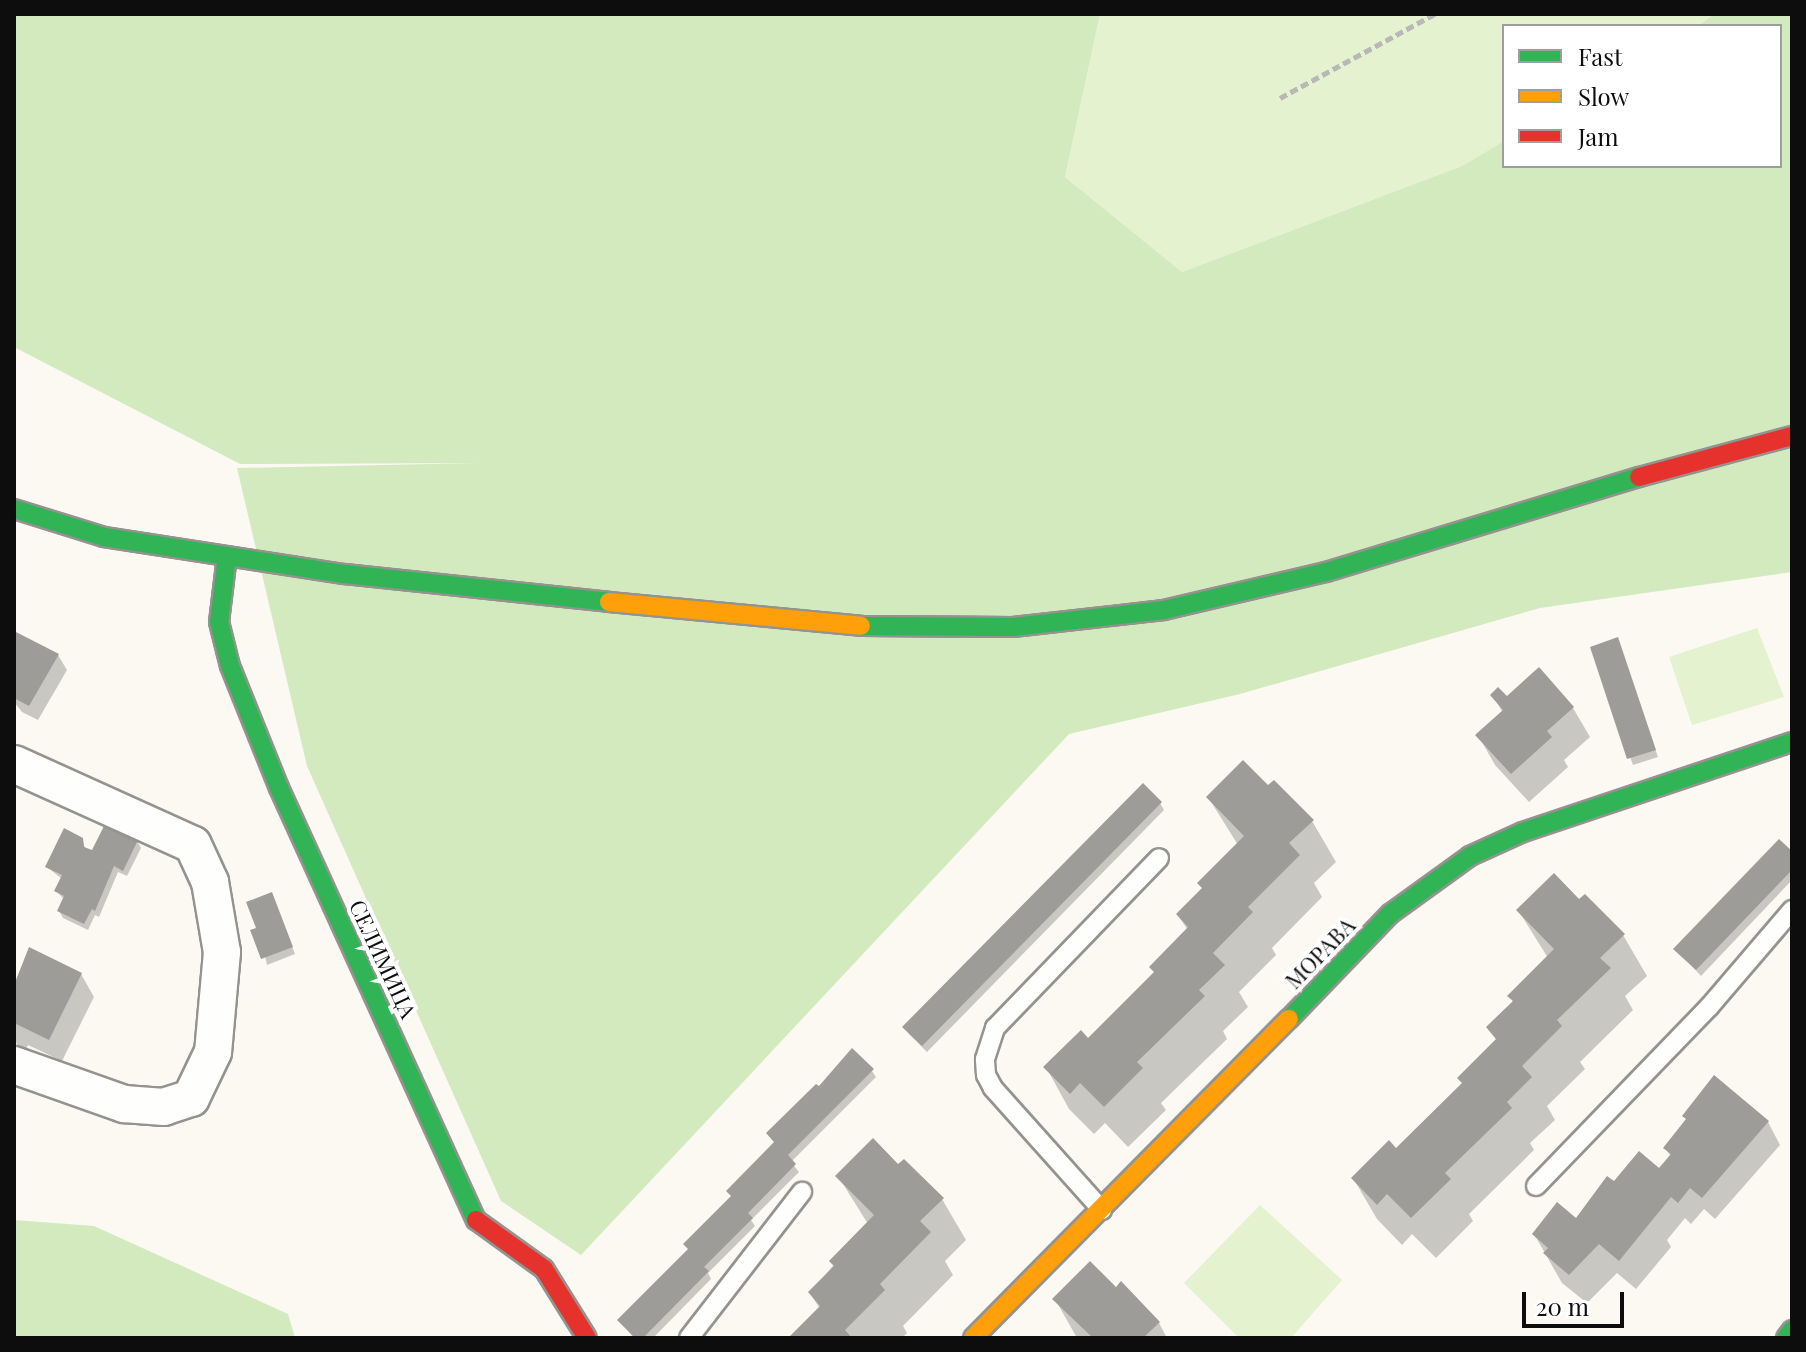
<!DOCTYPE html>
<meta charset="utf-8">
<style>
body{margin:0}
#map{position:relative;width:1806px;height:1352px;overflow:hidden;background:#fbf9f2;font-family:"Playfair Display",serif}
div>[style]{position:absolute}
.green>*{inset:0;background:#e4f2d0}
.forest>*{inset:0;background:#d3eabe}
.shadow>*{inset:0;background:#0003}
.building>*{inset:0;background:#9e9c98}
.path>*{height:5px;margin-top:-2.5px;transform-origin:0;background:repeating-linear-gradient(90deg,#b8b8b6 0 8px,transparent 0 12px)}
.roads{filter:drop-shadow(2px 0 #949390) drop-shadow(-2px 0 #949390) drop-shadow(0 2px #949390) drop-shadow(0 -2px #949390)}
.lane>*{height:18px;margin:-9px;padding:0 9px;transform-origin:9px;border-radius:9px;background:#fefefd}
.street>*{height:36px;margin:-18px;padding:0 18px;transform-origin:18px;border-radius:18px;background:#fefefd}
.fast>*{height:18px;margin:-9px;padding:0 9px;transform-origin:9px;border-radius:9px;background:#30b455}
.slow>*{height:18px;margin:-9px;padding:0 9px;transform-origin:9px;border-radius:9px;background:#ff9f0a}
.jam>*{height:18px;margin:-9px;padding:0 9px;transform-origin:9px;border-radius:9px;background:#e5322d}
span{translate:-50% -50%;white-space:nowrap;text-align:center;line-height:1.15;-webkit-text-stroke:8px #fff;paint-order:stroke}
.street-label{font-size:22px;color:#0d0d0d}
.frame{position:absolute;inset:0;border:16px solid #0d0d0d;pointer-events:none}
.legend{position:absolute;left:1502px;top:24px;width:280px;height:144px;box-sizing:border-box;background:#fff;border:2px solid #9e9e9e;margin:0;padding:10px 14px;list-style:none;font-size:24px;color:#0d0d0d}
.legend li{display:flex;align-items:center;gap:16px;height:40px}
.legend b{width:40px;border:2px solid #9e9e9e}
.scale{position:absolute;left:1522px;top:1292px;width:102px;height:36px;box-sizing:border-box;border:4px solid #0d0d0d;border-top:0;padding-left:10px;font-size:24px;line-height:28px;white-space:nowrap;color:#0d0d0d;-webkit-text-stroke:6px #fff;paint-order:stroke}
</style>
<div id="map">
<div class="green">
<div style="clip-path:polygon(1100px 14px,1714px 14px,1698px 26px,1504px 26px,1504px 141px,1462px 166px,1182px 272px,1065px 177px)"></div>
<div style="clip-path:polygon(1757px 628px,1784px 697px,1692px 725px,1669px 657px)"></div>
<div style="clip-path:polygon(1260px 1205px,1342px 1280px,1291px 1338px,1239px 1338px,1184px 1283px)"></div>
</div>
<div class="forest">
<div style="clip-path:polygon(14px 14px,1100px 14px,1065px 177px,1182px 272px,1462px 166px,1504px 141px,1504px 166px,1780px 166px,1780px 26px,1698px 26px,1714px 14px,1792px 14px,1792px 572px,1540px 608px,1240px 694px,1069px 734px,581px 1255px,501px 1201px,307px 766px,237px 468px,479px 463px,240px 464px,14px 347px)"></div>
<div style="clip-path:polygon(14px 1220px,94px 1226px,288px 1314px,295px 1338px,14px 1338px)"></div>
</div>
<div class="shadow">
<div style="clip-path:polygon(14px 634px,58px 655px,67px 670px,38px 720px,22px 712px,14px 702px)"></div>
<div style="clip-path:polygon(1617px 639px,1658px 757px,1633px 765px,1592px 648px)"></div>
<div style="clip-path:polygon(1493px 696px,1573px 708px,1590px 737px,1564px 760px,1568px 767px,1529px 802px,1495px 765px,1478px 735px,1503px 713px)"></div>
<div style="clip-path:polygon(1268px 788px,1312px 821px,1336px 862px,1314px 883px,1322px 897px,1272px 948px,1276px 955px,1239px 992px,1248px 1007px,1223px 1031px,1227px 1039px,1161px 1103px,1166px 1110px,1128px 1147px,1105px 1123px,1094px 1134px,1069px 1109px,1046px 1067px,1088px 1041px,1155px 974px,1151px 967px,1187px 929px,1178px 915px,1203px 890px,1238px 845px,1208px 797px)"></div>
<div style="clip-path:polygon(1160px 803px,1164px 810px,927px 1052px,909px 1034px,905px 1028px)"></div>
<div style="clip-path:polygon(82px 840px,86px 850px,93px 853px,137px 841px,141px 848px,127px 876px,118px 872px,99px 917px,95px 915px,88px 930px,63px 918px,59px 911px,65px 900px,56px 891px,62px 879px,47px 867px)"></div>
<div style="clip-path:polygon(1792px 854px,1792px 880px,1701px 976px,1676px 949px)"></div>
<div style="clip-path:polygon(275px 902px,295px 954px,267px 965px,259px 929px)"></div>
<div style="clip-path:polygon(1579px 902px,1623px 935px,1647px 976px,1625px 996px,1633px 1010px,1580px 1062px,1585px 1069px,1547px 1106px,1555px 1120px,1530px 1143px,1534px 1150px,1469px 1214px,1473px 1221px,1436px 1258px,1412px 1234px,1402px 1245px,1377px 1219px,1353px 1178px,1396px 1151px,1463px 1085px,1497px 1041px,1489px 1028px,1514px 1003px,1510px 996px,1548px 958px,1518px 910px)"></div>
<div style="clip-path:polygon(81px 974px,94px 997px,62px 1061px,28px 1045px,25px 1052px,20px 1050px,14px 1038px,14px 991px)"></div>
<div style="clip-path:polygon(872px 1071px,876px 1077px,791px 1162px,799px 1172px,751px 1220px,755px 1226px,708px 1273px,711px 1279px,653px 1338px,634px 1338px,620px 1321px,690px 1251px,819px 1089px)"></div>
<div style="clip-path:polygon(1768px 1122px,1780px 1145px,1715px 1219px,1704px 1209px,1691px 1224px,1685px 1218px,1667px 1240px,1671px 1247px,1636px 1289px,1617px 1273px,1587px 1303px,1562px 1283px,1534px 1234px,1576px 1221px,1614px 1184px,1659px 1171px,1671px 1157px,1665px 1148px)"></div>
<div style="clip-path:polygon(898px 1167px,942px 1199px,966px 1240px,945px 1261px,953px 1275px,903px 1326px,907px 1333px,902px 1338px,791px 1338px,820px 1309px,810px 1293px,868px 1224px,838px 1176px)"></div>
<div style="clip-path:polygon(1116px 1290px,1159px 1323px,1167px 1338px,1077px 1338px,1055px 1299px)"></div>
</div>
<div class="building">
<div style="clip-path:polygon(14px 631px,59px 654px,29px 706px,14px 698px)"></div>
<div style="clip-path:polygon(1618px 637px,1656px 750px,1627px 759px,1590px 647px)"></div>
<div style="clip-path:polygon(1539px 667px,1574px 707px,1547px 731px,1552px 737px,1511px 774px,1475px 735px,1503px 710px,1490px 695px,1498px 687px,1507px 696px)"></div>
<div style="clip-path:polygon(1243px 760px,1268px 785px,1274px 780px,1314px 820px,1289px 843px,1300px 855px,1248px 907px,1253px 912px,1213px 953px,1225px 965px,1199px 990px,1205px 996px,1137px 1062px,1143px 1068px,1104px 1107px,1080px 1083px,1070px 1094px,1043px 1067px,1081px 1030px,1088px 1038px,1154px 972px,1149px 967px,1188px 927px,1176px 914px,1202px 888px,1197px 883px,1244px 836px,1206px 797px)"></div>
<div style="clip-path:polygon(1143px 783px,1162px 802px,922px 1046px,902px 1027px)"></div>
<div style="clip-path:polygon(105px 824px,138px 840px,123px 871px,114px 866px,95px 911px,92px 909px,84px 924px,57px 911px,64px 896px,54px 891px,62px 875px,45px 867px,64px 828px,83px 838px,84px 847px,92px 850px)"></div>
<div style="clip-path:polygon(1779px 839px,1792px 851px,1792px 870px,1696px 970px,1673px 949px)"></div>
<div style="clip-path:polygon(1554px 873px,1579px 899px,1585px 894px,1625px 934px,1600px 958px,1611px 968px,1557px 1020px,1562px 1026px,1522px 1066px,1532px 1077px,1507px 1102px,1512px 1108px,1445px 1173px,1451px 1179px,1411px 1218px,1387px 1194px,1377px 1205px,1351px 1178px,1389px 1140px,1396px 1148px,1462px 1083px,1457px 1078px,1496px 1039px,1486px 1027px,1513px 1001px,1507px 996px,1554px 949px,1516px 910px)"></div>
<div style="clip-path:polygon(272px 892px,293px 947px,261px 959px,250px 930px,256px 928px,246px 902px)"></div>
<div style="clip-path:polygon(29px 947px,82px 973px,49px 1040px,14px 1023px,14px 985px)"></div>
<div style="clip-path:polygon(852px 1048px,874px 1069px,788px 1155px,796px 1164px,748px 1213px,753px 1218px,704px 1267px,709px 1271px,643px 1338px,635px 1338px,617px 1320px,688px 1249px,683px 1244px,731px 1196px,726px 1191px,774px 1142px,766px 1133px,816px 1084px,819px 1086px)"></div>
<div style="clip-path:polygon(1714px 1075px,1769px 1121px,1702px 1198px,1690px 1188px,1678px 1203px,1671px 1197px,1619px 1261px,1599px 1244px,1569px 1275px,1543px 1253px,1548px 1248px,1532px 1234px,1557px 1202px,1576px 1218px,1607px 1176px,1614px 1181px,1639px 1151px,1659px 1168px,1671px 1154px,1663px 1148px,1686px 1119px,1682px 1116px)"></div>
<div style="clip-path:polygon(873px 1138px,898px 1164px,904px 1159px,944px 1198px,920px 1221px,931px 1232px,880px 1284px,885px 1290px,845px 1330px,852px 1338px,788px 1338px,820px 1306px,808px 1292px,834px 1266px,829px 1261px,874px 1215px,835px 1176px)"></div>
<div style="clip-path:polygon(1090px 1261px,1116px 1287px,1121px 1281px,1160px 1322px,1143px 1338px,1093px 1338px,1052px 1299px)"></div>
</div>
<div class="path">
<div style="left:1280px;top:98px;width:176px;rotate:-28.5deg"></div>
</div>
<div class="roads">
<div class="lane">
<div style="left:1536px;top:1186px;width:249px;rotate:-46deg"></div>
<div style="left:1709px;top:1007px;width:128px;rotate:-49.4deg"></div>
<div style="left:1102px;top:1210px;width:164px;rotate:-131.8deg"></div>
<div style="left:993px;top:1088px;width:15px;rotate:-118deg"></div>
<div style="left:986px;top:1075px;width:16px;rotate:-94deg"></div>
<div style="left:985px;top:1059px;width:33px;rotate:-72deg"></div>
<div style="left:995px;top:1028px;width:236px;rotate:-46deg"></div>
<div style="left:689px;top:1338px;width:185px;rotate:-52.3deg"></div>
</div>
<div class="street">
<div style="left:14px;top:764px;width:196px;rotate:24.3deg"></div>
<div style="left:193px;top:845px;width:41px;rotate:65.3deg"></div>
<div style="left:210px;top:882px;width:71px;rotate:80.3deg"></div>
<div style="left:222px;top:952px;width:100px;rotate:95.1deg"></div>
<div style="left:213px;top:1052px;width:51px;rotate:115.6deg"></div>
<div style="left:191px;top:1098px;width:28px;rotate:162deg"></div>
<div style="left:164px;top:1107px;width:40px;rotate:-175.7deg"></div>
<div style="left:124px;top:1104px;width:117px;rotate:-160.5deg"></div>
</div>
<div class="fast">
<div style="left:14px;top:509px;width:94px;rotate:17.3deg"></div>
<div style="left:104px;top:537px;width:243px;rotate:8.8deg"></div>
<div style="left:344px;top:574px;width:266px;rotate:6deg"></div>
<div style="left:227px;top:556px;width:66px;rotate:96.9deg"></div>
<div style="left:219px;top:622px;width:45px;rotate:76deg"></div>
<div style="left:230px;top:666px;width:131px;rotate:68.1deg"></div>
<div style="left:279px;top:788px;width:475px;rotate:65.5deg"></div>
<div style="left:861px;top:626px;width:152px;rotate:0.4deg"></div>
<div style="left:1013px;top:627px;width:152px;rotate:-6.4deg"></div>
<div style="left:1164px;top:610px;width:166px;rotate:-13.2deg"></div>
<div style="left:1326px;top:572px;width:327px;rotate:-16.9deg"></div>
<div style="left:1289px;top:1019px;width:146px;rotate:-46.1deg"></div>
<div style="left:1390px;top:914px;width:99px;rotate:-35.9deg"></div>
<div style="left:1470px;top:856px;width:58px;rotate:-24.4deg"></div>
<div style="left:1523px;top:832px;width:284px;rotate:-18.5deg"></div>
<div style="left:1786px;top:1338px;width:10px;rotate:-53deg"></div>
</div>
<div class="slow">
<div style="left:609px;top:602px;width:253px;rotate:5.4deg"></div>
<div style="left:973px;top:1338px;width:449px;rotate:-45.3deg"></div>
</div>
<div class="jam">
<div style="left:1639px;top:477px;width:158px;rotate:-15deg"></div>
<div style="left:476px;top:1220px;width:84px;rotate:35.8deg"></div>
<div style="left:544px;top:1269px;width:81px;rotate:58.1deg"></div>
</div>
</div>
<div class="street-label">
<span style="left:1320px;top:953px;rotate:-46deg">МОРАВА</span>
<span style="left:383px;top:959px;rotate:65deg">СЕЛИМИЦА</span>
</div>
<div class="frame"></div>
<ul class="legend">
<li><b style="height:10px;background:#30b455"></b>Fast</li>
<li><b style="height:10px;background:#ff9f0a"></b>Slow</li>
<li><b style="height:10px;background:#e5322d"></b>Jam</li>
</ul>
<div class="scale">20 m</div>
</div>
